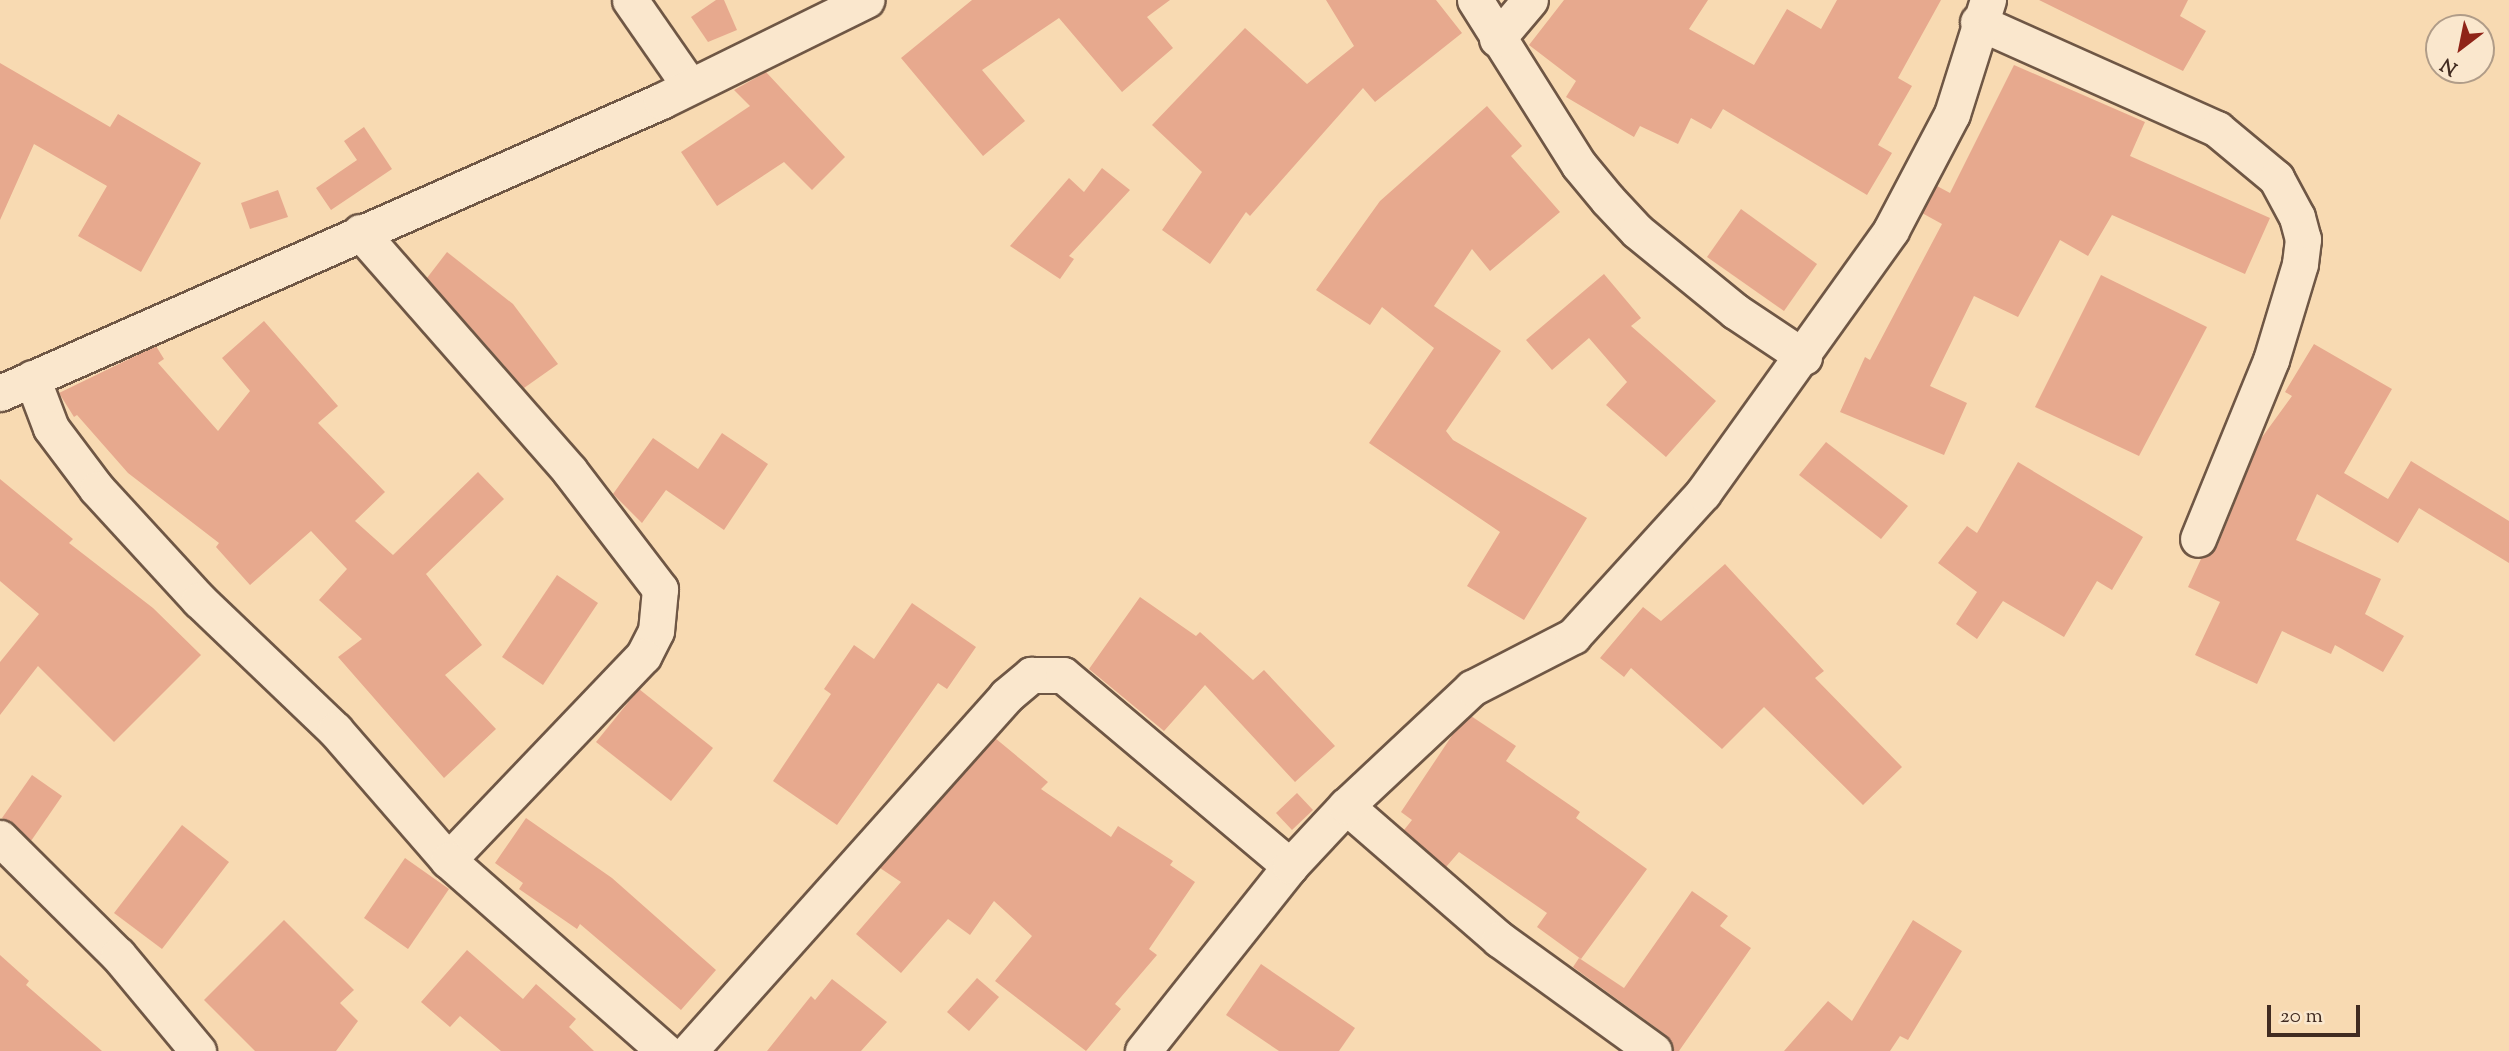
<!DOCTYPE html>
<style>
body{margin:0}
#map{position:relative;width:2509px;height:1051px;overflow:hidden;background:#f8dab2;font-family:"Sorts Mill Goudy",serif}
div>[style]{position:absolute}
.building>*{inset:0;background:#e7a98e}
.roads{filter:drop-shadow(2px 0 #6f5745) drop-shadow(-2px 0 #6f5745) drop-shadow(0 2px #6f5745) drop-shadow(0 -2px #6f5745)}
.minor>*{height:35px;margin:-17.5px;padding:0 17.5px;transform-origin:17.5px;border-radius:17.5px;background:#fae7cd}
span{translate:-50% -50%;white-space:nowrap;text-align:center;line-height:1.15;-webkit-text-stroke:7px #fae7cd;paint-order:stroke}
.north{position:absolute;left:2425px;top:14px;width:70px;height:70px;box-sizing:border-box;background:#fae7cd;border:2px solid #b09c88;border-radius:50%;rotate:212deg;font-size:19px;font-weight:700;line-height:28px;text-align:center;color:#412b21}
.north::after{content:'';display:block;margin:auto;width:24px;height:32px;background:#8f2418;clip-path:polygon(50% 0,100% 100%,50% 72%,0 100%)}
.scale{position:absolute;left:2267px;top:1005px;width:93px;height:32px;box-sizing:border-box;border:4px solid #412b21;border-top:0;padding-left:9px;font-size:21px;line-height:24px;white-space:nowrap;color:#412b21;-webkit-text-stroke:5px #fae7cd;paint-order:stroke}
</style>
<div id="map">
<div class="building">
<div style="clip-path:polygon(716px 0,724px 0,737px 30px,708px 42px,691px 17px)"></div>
<div style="clip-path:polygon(972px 0,1170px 0,1147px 17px,1173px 48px,1122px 92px,1059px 18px,982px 70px,1025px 121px,983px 156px,901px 58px)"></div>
<div style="clip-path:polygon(1326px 0,1436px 0,1462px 33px,1375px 102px,1363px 88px,1250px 216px,1246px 212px,1210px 264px,1162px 230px,1202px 172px,1152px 125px,1245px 28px,1307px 84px,1354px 46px)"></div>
<div style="clip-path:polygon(1564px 0,1708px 0,1689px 29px,1754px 65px,1787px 9px,1821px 29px,1837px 0,1941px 0,1898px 78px,1912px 86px,1878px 145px,1892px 153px,1867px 195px,1723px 109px,1711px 129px,1691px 118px,1678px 144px,1640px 126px,1634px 137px,1566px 97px,1576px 81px,1529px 45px)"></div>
<div style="clip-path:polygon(2039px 0,2188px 0,2180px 16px,2206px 31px,2183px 71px)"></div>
<div style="clip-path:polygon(0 63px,110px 127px,118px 114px,201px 163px,141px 272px,78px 236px,107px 186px,34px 144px,0 220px)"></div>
<div style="clip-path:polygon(2014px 65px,2145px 122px,2130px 156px,2270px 218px,2245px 274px,2112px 215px,2088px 256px,2060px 240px,2018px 317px,1974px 296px,1930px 386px,1967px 403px,1944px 455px,1840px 412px,1865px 357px,1870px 360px,1942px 224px,1922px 213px,1937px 186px,1950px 193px)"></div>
<div style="clip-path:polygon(766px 72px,845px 157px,812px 190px,784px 162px,717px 206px,681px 152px,750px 106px,734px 90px)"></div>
<div style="clip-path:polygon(1487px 106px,1522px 146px,1511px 156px,1560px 212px,1490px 271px,1472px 249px,1434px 306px,1501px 351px,1446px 431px,1453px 440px,1587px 518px,1524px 620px,1467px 586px,1500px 532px,1369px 443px,1434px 348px,1382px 307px,1370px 325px,1316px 290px,1380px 201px)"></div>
<div style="clip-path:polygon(364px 127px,392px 169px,331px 210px,316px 188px,357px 160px,344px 141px)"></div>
<div style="clip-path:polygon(1102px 168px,1130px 190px,1069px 256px,1074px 259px,1060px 279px,1010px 246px,1069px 178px,1084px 192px)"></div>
<div style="clip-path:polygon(278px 190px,288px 217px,250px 229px,241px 203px)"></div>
<div style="clip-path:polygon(1741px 209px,1817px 264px,1784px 311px,1707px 257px)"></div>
<div style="clip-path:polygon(447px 252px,513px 304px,558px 364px,524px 388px,427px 278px)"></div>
<div style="clip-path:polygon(1604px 274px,1641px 318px,1631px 326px,1716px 401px,1666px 457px,1606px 405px,1627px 382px,1589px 338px,1552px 370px,1526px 340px)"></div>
<div style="clip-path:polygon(2101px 275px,2207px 327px,2139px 456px,2035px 407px)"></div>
<div style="clip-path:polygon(264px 321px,338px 406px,318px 423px,385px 492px,355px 521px,393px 555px,478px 472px,504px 499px,426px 574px,482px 645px,445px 675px,496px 729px,444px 778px,338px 657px,362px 639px,319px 600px,347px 569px,311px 531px,250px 585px,216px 547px,219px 543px,128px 473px,77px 415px,74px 417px,59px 393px,156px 346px,164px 359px,158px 363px,218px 431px,250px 391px,222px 358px)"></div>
<div style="clip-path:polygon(2314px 344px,2392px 389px,2344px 473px,2388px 499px,2411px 461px,2509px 521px,2509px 563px,2419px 508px,2398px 543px,2317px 494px,2296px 540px,2381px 579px,2365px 614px,2404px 636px,2383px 672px,2335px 645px,2331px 654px,2282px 631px,2257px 684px,2195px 655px,2220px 602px,2188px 587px,2201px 559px,2217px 547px,2260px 440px,2292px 396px,2285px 392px)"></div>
<div style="clip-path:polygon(722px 433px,768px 464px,724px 530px,666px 490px,642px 523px,613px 494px,653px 438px,698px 469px)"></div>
<div style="clip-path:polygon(1826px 442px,1908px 506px,1881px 539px,1799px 475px)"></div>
<div style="clip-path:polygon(2018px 462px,2143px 537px,2112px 590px,2097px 581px,2064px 637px,2003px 601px,1977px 639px,1956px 624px,1977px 592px,1938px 563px,1967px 526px,1977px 533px)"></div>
<div style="clip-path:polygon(0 479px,73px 539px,69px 543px,153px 608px,201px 655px,114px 742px,38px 666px,0 715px,0 662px,39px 614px,0 581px)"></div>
<div style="clip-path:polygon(1725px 564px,1824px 671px,1815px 678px,1902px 767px,1863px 805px,1764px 707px,1722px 749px,1631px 668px,1624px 677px,1600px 658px,1643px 607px,1661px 621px)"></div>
<div style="clip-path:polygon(557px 575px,598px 603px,543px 685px,502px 657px)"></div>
<div style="clip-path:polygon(1140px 597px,1196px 636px,1200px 632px,1253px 680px,1264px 670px,1335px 746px,1295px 782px,1205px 685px,1164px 731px,1089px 669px)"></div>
<div style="clip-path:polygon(912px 603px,976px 647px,947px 689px,938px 683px,837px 825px,773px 781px,831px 694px,824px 689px,854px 645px,874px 659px)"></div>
<div style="clip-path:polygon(639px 689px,713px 748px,671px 801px,596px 742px)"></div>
<div style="clip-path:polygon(1471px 716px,1516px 746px,1506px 761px,1580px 812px,1576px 818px,1647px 869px,1581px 959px,1537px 927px,1547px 913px,1459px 852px,1446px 867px,1404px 830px,1412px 820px,1401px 812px,1455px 731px)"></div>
<div style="clip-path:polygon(995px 738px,1048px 782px,1041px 789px,1111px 837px,1118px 826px,1173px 861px,1170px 865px,1195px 882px,1149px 949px,1157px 955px,1115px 1004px,1121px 1009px,1086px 1051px,995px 981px,1032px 936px,994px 901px,970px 935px,948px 919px,901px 973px,856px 934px,901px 882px,880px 868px)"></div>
<div style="clip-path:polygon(32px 775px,62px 796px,31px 841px,2px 818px)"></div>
<div style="clip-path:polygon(1297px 793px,1313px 810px,1292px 830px,1276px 813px)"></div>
<div style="clip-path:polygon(526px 818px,612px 878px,716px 970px,681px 1010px,580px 924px,577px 929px,519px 889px,523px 883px,495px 863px)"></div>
<div style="clip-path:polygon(182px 825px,229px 862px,162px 949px,114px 913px)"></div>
<div style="clip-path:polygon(405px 858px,449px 889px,408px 949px,364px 918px)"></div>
<div style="clip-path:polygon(1692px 891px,1728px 916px,1720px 926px,1751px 948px,1679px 1051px,1674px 1051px,1666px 1035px,1573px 967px,1579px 958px,1624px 988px)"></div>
<div style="clip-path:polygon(284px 920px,354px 990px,340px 1003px,358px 1021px,336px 1051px,255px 1051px,204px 1000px)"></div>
<div style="clip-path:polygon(1913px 920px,1962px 951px,1908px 1040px,1900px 1036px,1890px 1051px,1784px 1051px,1828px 1001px,1852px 1021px)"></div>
<div style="clip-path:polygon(467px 950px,523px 999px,536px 984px,576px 1019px,569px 1027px,594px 1051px,501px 1051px,460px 1016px,450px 1027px,421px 1002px)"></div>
<div style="clip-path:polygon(0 955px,29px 981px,26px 985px,102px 1051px,0 1051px)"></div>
<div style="clip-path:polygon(1261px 964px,1355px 1028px,1339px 1051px,1279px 1051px,1226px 1015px)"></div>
<div style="clip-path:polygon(977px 978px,999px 997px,969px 1031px,947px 1012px)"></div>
<div style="clip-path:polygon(832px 979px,887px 1022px,861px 1051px,767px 1051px,811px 996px,815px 1000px)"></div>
</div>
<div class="roads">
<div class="minor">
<div style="left:630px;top:0;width:103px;rotate:55.2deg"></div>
<div style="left:1475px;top:0;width:195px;rotate:57.8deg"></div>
<div style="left:1579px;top:165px;width:45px;rotate:50.4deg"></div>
<div style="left:1608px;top:200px;width:42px;rotate:46.9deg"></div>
<div style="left:1637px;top:231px;width:127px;rotate:39.2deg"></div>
<div style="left:1735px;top:311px;width:83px;rotate:33.7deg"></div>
<div style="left:1978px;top:22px;width:262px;rotate:24.1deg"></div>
<div style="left:2217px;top:129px;width:77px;rotate:39.7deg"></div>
<div style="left:2276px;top:178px;width:44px;rotate:61.7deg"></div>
<div style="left:2297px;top:217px;width:23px;rotate:75deg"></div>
<div style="left:2303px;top:239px;width:25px;rotate:97deg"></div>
<div style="left:2300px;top:264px;width:100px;rotate:106.8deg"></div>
<div style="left:2271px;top:360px;width:193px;rotate:112.2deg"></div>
<div style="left:1497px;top:39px;width:51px;rotate:-49.8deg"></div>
<div style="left:360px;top:232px;width:317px;rotate:48.7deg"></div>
<div style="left:569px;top:470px;width:150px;rotate:52.6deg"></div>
<div style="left:660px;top:589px;width:42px;rotate:95.4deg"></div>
<div style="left:656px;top:631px;width:28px;rotate:117deg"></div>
<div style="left:643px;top:656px;width:282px;rotate:133.7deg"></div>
<div style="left:32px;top:378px;width:53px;rotate:69.2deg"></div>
<div style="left:51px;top:428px;width:76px;rotate:53deg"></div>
<div style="left:97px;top:489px;width:151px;rotate:47.4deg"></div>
<div style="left:199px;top:600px;width:188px;rotate:43.7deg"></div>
<div style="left:335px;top:730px;width:172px;rotate:49deg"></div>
<div style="left:448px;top:860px;width:289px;rotate:41.4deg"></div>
<div style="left:0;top:393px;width:723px;rotate:-23.83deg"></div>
<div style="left:661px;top:101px;width:229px;rotate:-26.2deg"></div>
<div style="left:1346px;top:806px;width:203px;rotate:41deg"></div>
<div style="left:1499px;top:939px;width:191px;rotate:35.9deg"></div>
<div style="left:0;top:838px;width:166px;rotate:44.8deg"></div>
<div style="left:118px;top:955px;width:125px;rotate:50.2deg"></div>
<div style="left:689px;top:1051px;width:476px;rotate:-48.2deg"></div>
<div style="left:1006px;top:696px;width:33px;rotate:-40deg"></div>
<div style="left:1031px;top:675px;width:32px"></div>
<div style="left:1063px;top:675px;width:297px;rotate:40.1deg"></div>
<div style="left:1143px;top:1051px;width:236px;rotate:-51.5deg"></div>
<div style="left:1290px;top:866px;width:82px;rotate:-47deg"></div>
<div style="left:1346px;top:806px;width:173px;rotate:-43.1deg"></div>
<div style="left:1472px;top:688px;width:114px;rotate:-27.2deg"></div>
<div style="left:1573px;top:636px;width:193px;rotate:-47.7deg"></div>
<div style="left:1703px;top:493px;width:323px;rotate:-54.4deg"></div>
<div style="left:1891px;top:230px;width:131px;rotate:-62.3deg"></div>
<div style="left:1952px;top:114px;width:120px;rotate:-72.5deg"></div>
</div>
</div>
<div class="north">N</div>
<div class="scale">20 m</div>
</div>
